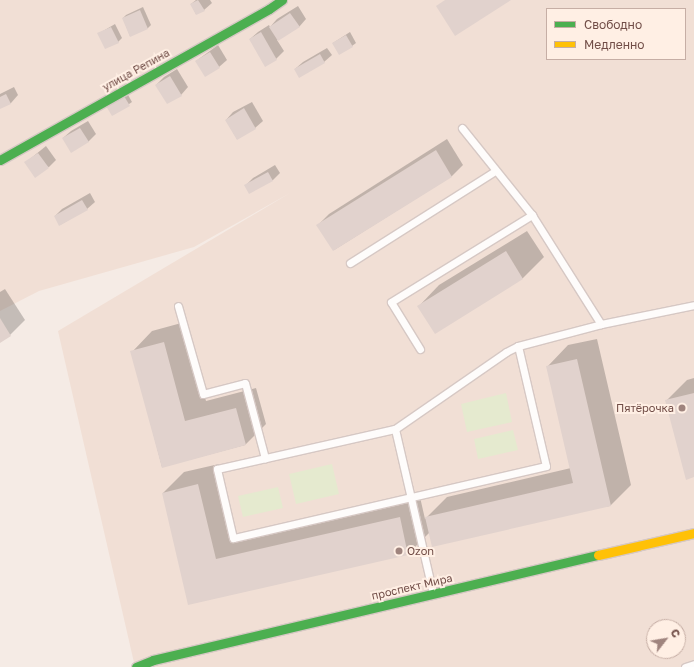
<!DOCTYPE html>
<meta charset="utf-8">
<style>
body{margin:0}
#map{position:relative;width:694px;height:667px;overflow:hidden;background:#f5ebe5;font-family:"Golos Text",sans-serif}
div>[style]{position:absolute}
.residential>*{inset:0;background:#f1dfd5}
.green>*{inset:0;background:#e5eacf}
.shadow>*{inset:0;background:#0003}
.building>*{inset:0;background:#e1d2cd}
.roads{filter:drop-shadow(1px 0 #d6c8c4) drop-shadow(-1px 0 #d6c8c4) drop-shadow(0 1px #d6c8c4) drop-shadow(0 -1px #d6c8c4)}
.lane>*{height:7px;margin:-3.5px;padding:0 3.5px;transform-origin:3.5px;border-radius:3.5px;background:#fefcfb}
.fast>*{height:9px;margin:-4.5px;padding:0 4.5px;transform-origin:4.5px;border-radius:4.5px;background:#4caf50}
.slow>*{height:9px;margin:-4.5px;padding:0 4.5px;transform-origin:4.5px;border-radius:4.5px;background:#ffc107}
.dots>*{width:11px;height:11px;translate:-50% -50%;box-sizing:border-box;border:2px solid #ffefe4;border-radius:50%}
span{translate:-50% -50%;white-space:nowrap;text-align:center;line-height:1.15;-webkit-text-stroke:4px #ffefe4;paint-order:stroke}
.street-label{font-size:11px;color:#714d47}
.poi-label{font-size:11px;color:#714d47}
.right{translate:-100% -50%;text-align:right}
.left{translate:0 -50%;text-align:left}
.legend{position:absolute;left:546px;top:8px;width:140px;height:52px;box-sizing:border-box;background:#ffefe4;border:1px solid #c6aea5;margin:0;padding:5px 7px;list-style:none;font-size:12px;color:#714d47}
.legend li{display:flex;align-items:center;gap:8px;height:20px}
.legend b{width:20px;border:1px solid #c6aea5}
.north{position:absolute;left:646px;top:619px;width:40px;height:40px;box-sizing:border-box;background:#ffefe4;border:1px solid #c6aea5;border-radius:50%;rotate:59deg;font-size:11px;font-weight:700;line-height:16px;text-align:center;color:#714d47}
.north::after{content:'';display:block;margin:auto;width:14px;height:18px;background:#9f847e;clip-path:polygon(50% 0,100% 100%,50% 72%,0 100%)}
</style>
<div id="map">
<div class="residential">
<div style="clip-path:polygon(evenodd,0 0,694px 0,694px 667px,135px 667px,58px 331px,290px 193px,194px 247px,39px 291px,0 311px,0 0,547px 9px,685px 9px,685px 59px,547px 59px,547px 9px,0 0,654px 627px,678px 627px,678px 651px,654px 651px,654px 627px)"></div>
</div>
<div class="green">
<div style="clip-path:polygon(506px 393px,512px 422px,467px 432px,461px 404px)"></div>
<div style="clip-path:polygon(513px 430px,518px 450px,478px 459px,474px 439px)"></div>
<div style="clip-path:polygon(332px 464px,339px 494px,296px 504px,289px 474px)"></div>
<div style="clip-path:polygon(278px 487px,283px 508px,243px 517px,238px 496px)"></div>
</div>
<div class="shadow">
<div style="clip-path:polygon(196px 0,210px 0,212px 3px,204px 10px,196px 14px,191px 4px)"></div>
<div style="clip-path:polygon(298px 6px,306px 19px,299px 27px,277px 40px,284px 51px,276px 59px,265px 65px,250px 39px,258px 32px,269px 25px,270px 27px,277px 19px)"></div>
<div style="clip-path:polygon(143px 7px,151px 25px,148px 28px,130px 36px,123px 18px,126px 15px)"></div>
<div style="clip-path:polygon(115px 24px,122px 38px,118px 42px,98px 34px)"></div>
<div style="clip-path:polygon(350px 32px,356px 43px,352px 46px,333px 43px)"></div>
<div style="clip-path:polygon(218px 45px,227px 60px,219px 67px,196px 61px)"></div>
<div style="clip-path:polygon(327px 48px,332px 55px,324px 62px,295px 69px,303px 62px)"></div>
<div style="clip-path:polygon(177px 69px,188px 87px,181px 95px,156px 85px,164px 77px)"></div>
<div style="clip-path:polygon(14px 87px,18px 95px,11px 103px,0 108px,0 94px)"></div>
<div style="clip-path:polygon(127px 93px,132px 102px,113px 115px)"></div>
<div style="clip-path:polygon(252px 102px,263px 121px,255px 128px,237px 139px,226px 120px,233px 112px)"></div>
<div style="clip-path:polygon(88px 121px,96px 134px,88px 142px,63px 138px,71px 131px)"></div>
<div style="clip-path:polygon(447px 139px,463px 165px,452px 176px,334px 250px,318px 225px,329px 214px)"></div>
<div style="clip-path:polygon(46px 146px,56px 160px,49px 167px,25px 163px)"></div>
<div style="clip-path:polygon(275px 165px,280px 173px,273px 180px,246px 185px,253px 178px)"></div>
<div style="clip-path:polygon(90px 193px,95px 202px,87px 209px,60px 225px,55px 216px,62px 209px)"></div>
<div style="clip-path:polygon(527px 231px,544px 257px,523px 278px,435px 332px,419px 306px,439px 285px)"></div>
<div style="clip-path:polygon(5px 289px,25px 320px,10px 335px,0 341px,0 292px)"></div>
<div style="clip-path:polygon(185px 322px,206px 401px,256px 388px,266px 424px,245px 445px,162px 467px,132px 352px,152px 331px)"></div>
<div style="clip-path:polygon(597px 339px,631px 485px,610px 506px,430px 532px,408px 554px,189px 604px,163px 493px,184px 472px,219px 464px,236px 539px,420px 497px,425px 519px,447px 497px,571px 468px,548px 366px,568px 345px)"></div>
<div style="clip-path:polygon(694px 378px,694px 476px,667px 400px,687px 380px)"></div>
</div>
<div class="building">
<div style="clip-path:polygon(198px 0,205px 11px,196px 15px,190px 4px)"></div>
<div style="clip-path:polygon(445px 0,511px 0,455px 36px,436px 6px)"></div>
<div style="clip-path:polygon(140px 10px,148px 29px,130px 37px,122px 18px)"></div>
<div style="clip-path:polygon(290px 13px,300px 27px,278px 41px,269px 27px)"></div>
<div style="clip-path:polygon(111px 27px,119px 43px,105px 49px,97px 33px)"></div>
<div style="clip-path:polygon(261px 32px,277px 60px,265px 67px,249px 39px)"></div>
<div style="clip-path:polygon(346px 35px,353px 47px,339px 55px,332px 43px)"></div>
<div style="clip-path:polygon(210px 52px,220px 68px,205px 77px,195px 61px)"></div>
<div style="clip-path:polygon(320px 54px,325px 63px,299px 78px,294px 69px)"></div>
<div style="clip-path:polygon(170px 76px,182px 96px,167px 104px,155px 85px)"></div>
<div style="clip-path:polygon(6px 94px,11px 104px,0 109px,0 97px)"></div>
<div style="clip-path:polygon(124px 96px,130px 106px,112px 116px,106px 106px)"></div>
<div style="clip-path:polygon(244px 108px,256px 129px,237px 140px,225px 120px)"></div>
<div style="clip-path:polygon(80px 128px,89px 142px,71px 153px,62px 138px)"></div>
<div style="clip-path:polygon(436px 150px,452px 177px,333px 251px,316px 225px)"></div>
<div style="clip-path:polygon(38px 153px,49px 168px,35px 178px,24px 162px)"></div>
<div style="clip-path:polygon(268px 172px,273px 181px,249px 194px,244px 185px)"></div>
<div style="clip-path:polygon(82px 200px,88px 210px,59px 226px,54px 216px)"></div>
<div style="clip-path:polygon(506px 251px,523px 279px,435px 334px,417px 306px)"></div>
<div style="clip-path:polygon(0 318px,11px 336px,0 343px)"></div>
<div style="clip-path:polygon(164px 342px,185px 421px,236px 408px,246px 445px,162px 468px,130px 351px)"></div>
<div style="clip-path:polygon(577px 359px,611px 506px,432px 547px,425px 517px,573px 483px,546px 366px)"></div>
<div style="clip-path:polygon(694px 393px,694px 477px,686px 480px,665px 400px)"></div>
<div style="clip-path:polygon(198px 484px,216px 559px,400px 517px,408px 555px,188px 605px,162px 493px)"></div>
</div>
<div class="roads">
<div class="lane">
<div style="left:462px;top:128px;width:112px;rotate:51.2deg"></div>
<div style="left:532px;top:215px;width:129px;rotate:57.7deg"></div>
<div style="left:350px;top:263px;width:172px;rotate:-32.4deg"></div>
<div style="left:178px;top:306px;width:91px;rotate:74.1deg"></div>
<div style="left:203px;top:394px;width:43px;rotate:-14.7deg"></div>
<div style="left:245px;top:383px;width:78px;rotate:75.1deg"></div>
<div style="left:518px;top:346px;width:123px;rotate:76.9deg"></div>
<div style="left:546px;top:466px;width:321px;rotate:167deg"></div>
<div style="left:233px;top:538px;width:71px;rotate:-103.1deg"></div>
<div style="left:217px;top:469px;width:182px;rotate:-12.7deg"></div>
<div style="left:395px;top:429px;width:135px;rotate:-34.7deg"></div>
<div style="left:506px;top:352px;width:13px;rotate:-27deg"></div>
<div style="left:518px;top:346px;width:86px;rotate:-14.8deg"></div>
<div style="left:601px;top:324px;width:95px;rotate:-11.5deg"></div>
<div style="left:420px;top:349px;width:55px;rotate:-121.7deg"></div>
<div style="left:391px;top:302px;width:166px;rotate:-31.7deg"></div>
<div style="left:395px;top:429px;width:169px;rotate:77deg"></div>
<div style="left:685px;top:667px;width:9px;rotate:-18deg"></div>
</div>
<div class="fast">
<div style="left:0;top:160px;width:308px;rotate:-29.3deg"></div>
<div style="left:269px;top:9px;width:16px;rotate:-35deg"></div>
<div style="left:136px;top:667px;width:18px;rotate:-22deg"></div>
<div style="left:153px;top:660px;width:457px;rotate:-13.3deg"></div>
</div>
<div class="slow">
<div style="left:598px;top:555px;width:98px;rotate:-12.9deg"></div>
</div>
</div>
<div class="dots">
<div style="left:682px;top:408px;background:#9f847e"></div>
<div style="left:399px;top:551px;background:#9f847e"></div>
</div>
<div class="street-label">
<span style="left:136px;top:70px;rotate:-29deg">улица Репина</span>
<span style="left:412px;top:587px;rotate:-13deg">проспект Мира</span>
</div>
<div class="poi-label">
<span class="right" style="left:674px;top:408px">Пятёрочка</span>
<span class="left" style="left:407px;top:551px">Ozon</span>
</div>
<ul class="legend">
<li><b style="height:5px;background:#4caf50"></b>Свободно</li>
<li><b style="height:5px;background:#ffc107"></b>Медленно</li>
</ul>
<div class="north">С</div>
</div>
